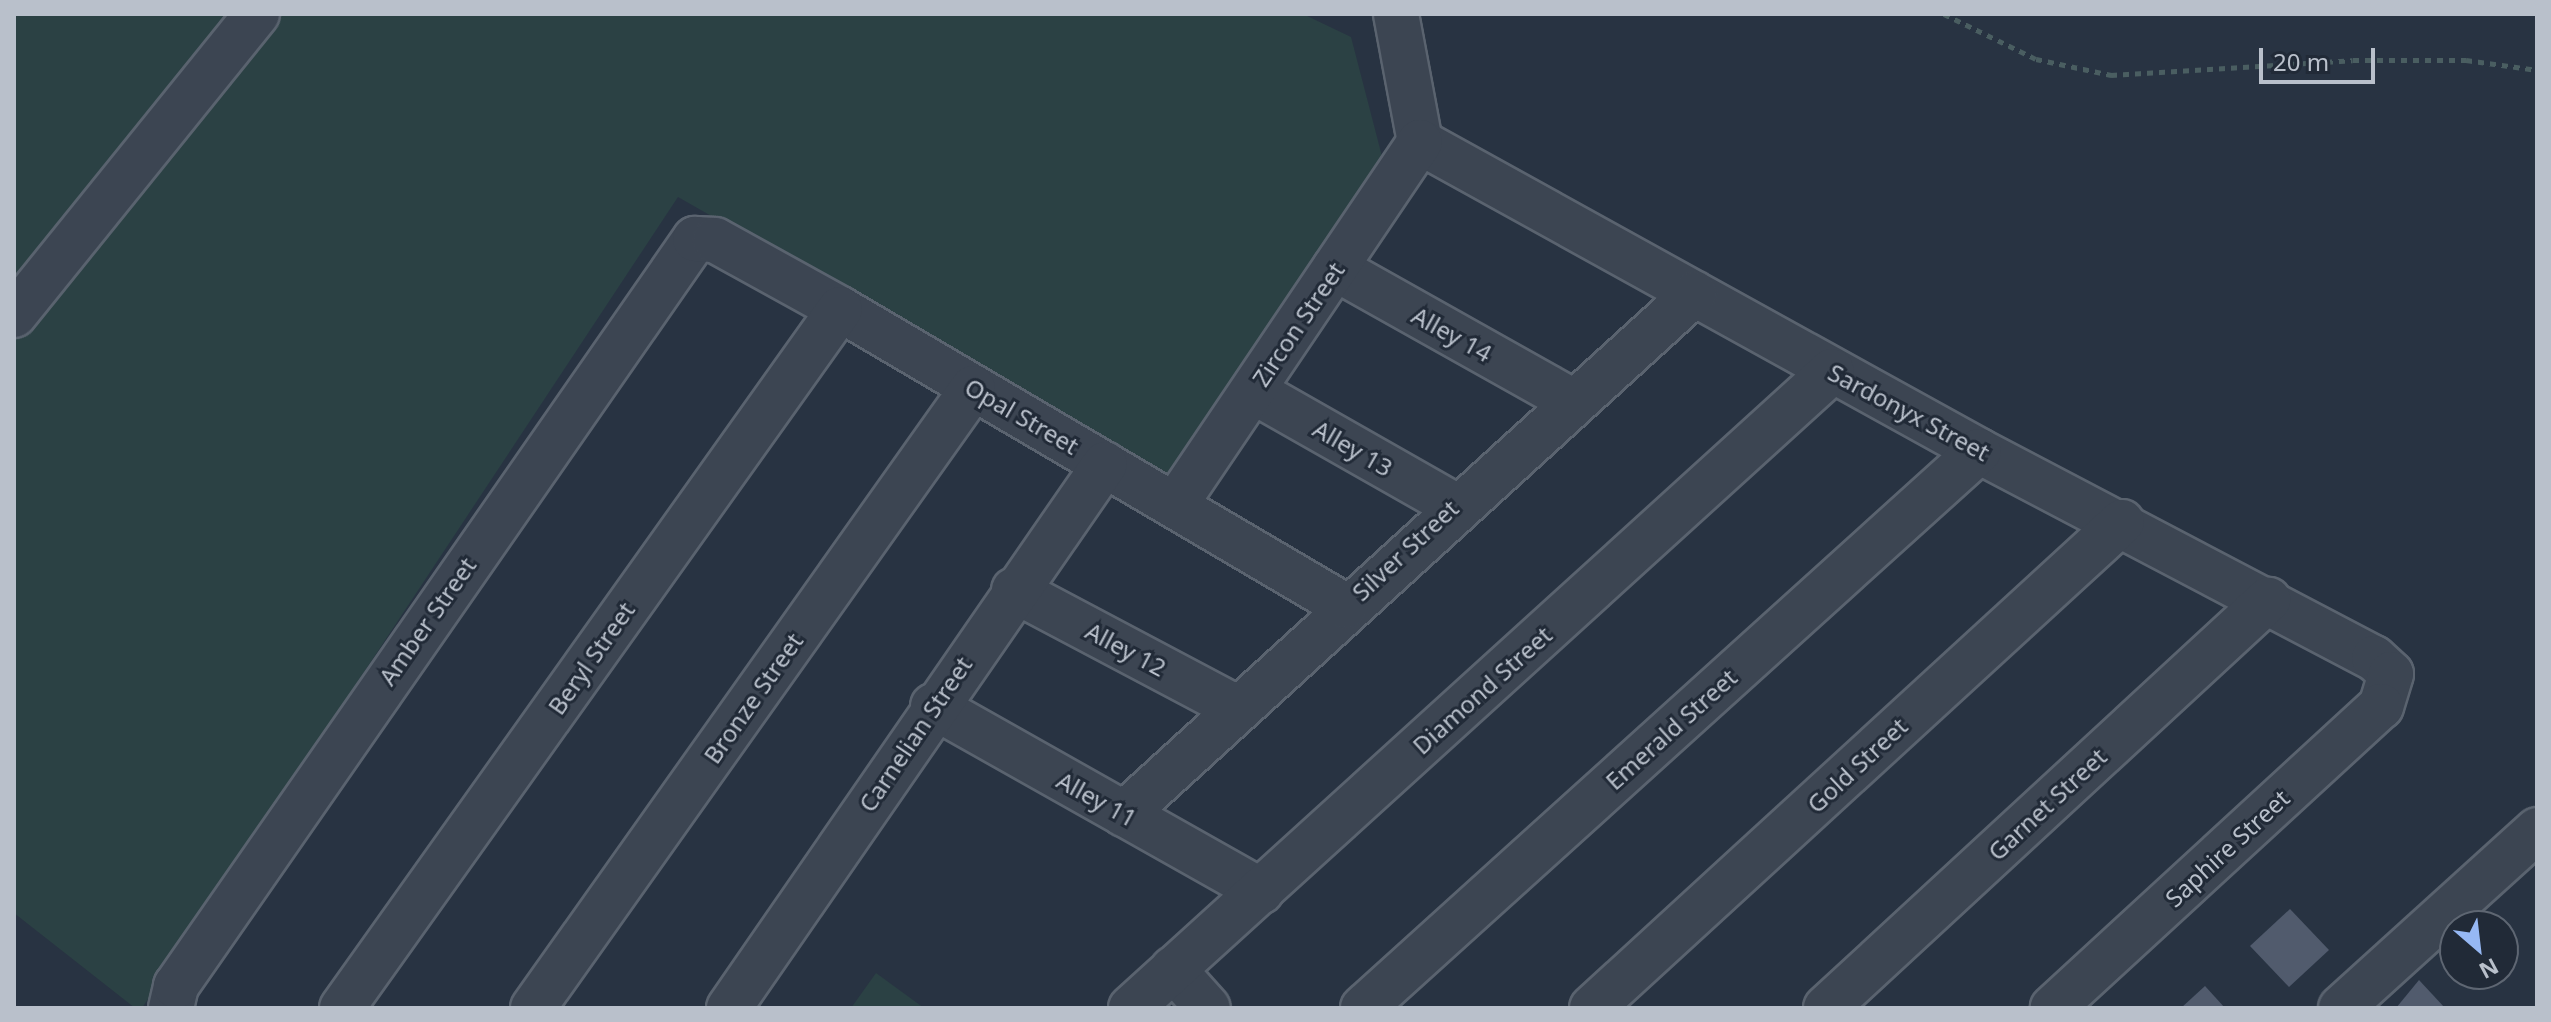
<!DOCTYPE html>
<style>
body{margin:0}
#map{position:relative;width:2551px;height:1022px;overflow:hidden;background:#283342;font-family:"Noto Sans",sans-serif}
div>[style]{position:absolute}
.green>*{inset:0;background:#2b4144}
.building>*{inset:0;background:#515b6d}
.path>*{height:5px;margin-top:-2.5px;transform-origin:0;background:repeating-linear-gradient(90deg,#4a5e61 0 6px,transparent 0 12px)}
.roads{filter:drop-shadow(2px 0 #5a636f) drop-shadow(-2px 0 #5a636f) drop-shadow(0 2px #5a636f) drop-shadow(0 -2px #5a636f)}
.minor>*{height:44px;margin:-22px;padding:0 22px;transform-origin:22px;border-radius:22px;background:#3c4552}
span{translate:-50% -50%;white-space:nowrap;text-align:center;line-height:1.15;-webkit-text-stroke:6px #212a37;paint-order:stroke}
.street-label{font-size:24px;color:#b9c0cb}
.frame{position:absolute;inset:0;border:16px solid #b9c0cb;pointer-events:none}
.north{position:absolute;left:2439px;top:910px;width:80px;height:80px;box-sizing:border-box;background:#212a37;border:2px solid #5e6672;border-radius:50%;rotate:152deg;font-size:22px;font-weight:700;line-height:32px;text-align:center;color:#b9c0cb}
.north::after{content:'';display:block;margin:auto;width:28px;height:36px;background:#96b8f4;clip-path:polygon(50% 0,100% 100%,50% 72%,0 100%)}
.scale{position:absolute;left:2259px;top:48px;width:116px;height:36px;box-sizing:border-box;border:4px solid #b9c0cb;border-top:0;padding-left:10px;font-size:24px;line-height:28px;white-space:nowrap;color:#b9c0cb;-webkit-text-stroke:6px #212a37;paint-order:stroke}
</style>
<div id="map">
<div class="green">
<div style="clip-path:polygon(14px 14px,1303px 14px,1351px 37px,1384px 164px,1176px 481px,678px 197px,142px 1008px,135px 1008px,14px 913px)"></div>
<div style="clip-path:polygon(876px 973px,924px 1008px,851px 1008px)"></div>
</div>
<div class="building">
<div style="clip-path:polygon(2290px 909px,2329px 950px,2289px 987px,2250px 946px)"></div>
<div style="clip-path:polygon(2419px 980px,2445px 1008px,2396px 1008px)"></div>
<div style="clip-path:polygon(2205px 986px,2225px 1008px,2181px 1008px)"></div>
</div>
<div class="path">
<div style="left:1944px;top:14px;width:102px;rotate:26.1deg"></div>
<div style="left:2036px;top:59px;width:77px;rotate:12deg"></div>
<div style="left:2111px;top:75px;width:242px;rotate:-3.5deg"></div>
<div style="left:2353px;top:60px;width:113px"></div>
<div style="left:2466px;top:60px;width:72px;rotate:8deg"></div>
</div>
<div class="roads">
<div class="minor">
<div style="left:1396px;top:14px;width:130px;rotate:79.4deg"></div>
<div style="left:1420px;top:142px;width:639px;rotate:28.93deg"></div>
<div style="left:1979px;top:451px;width:446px;rotate:27.7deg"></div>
<div style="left:2374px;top:658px;width:23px;rotate:43deg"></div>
<div style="left:2391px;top:674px;width:34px;rotate:107deg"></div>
<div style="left:2381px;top:706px;width:446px;rotate:137.4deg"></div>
<div style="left:1335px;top:268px;width:270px;rotate:29.3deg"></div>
<div style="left:14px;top:315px;width:387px;rotate:-51.1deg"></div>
<div style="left:1253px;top:391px;width:231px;rotate:29.6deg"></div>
<div style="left:1175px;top:505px;width:438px;rotate:-56deg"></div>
<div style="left:1014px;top:590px;width:252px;rotate:27.9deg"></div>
<div style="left:933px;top:706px;width:377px;rotate:29.4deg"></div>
<div style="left:1124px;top:814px;width:772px;rotate:-42.37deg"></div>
<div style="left:1173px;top:969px;width:52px;rotate:48.1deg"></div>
<div style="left:171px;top:1008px;width:23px;rotate:-77deg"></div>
<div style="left:176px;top:986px;width:910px;rotate:-55.21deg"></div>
<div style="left:695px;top:239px;width:20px;rotate:3deg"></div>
<div style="left:715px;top:240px;width:143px;rotate:28.9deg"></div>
<div style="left:840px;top:309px;width:586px;rotate:30.46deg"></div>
<div style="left:342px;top:1008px;width:858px;rotate:-54.53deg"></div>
<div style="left:533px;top:1008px;width:760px;rotate:-54.64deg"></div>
<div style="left:729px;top:1008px;width:661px;rotate:-55.35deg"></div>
<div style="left:1131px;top:1008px;width:947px;rotate:-42.26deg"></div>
<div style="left:1363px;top:1008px;width:830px;rotate:-42.12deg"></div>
<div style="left:1592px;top:1008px;width:719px;rotate:-42.52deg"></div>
<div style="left:1826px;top:1008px;width:602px;rotate:-42.71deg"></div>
<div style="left:2341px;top:1008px;width:265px;rotate:-42.2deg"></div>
</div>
</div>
<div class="street-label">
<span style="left:1298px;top:324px;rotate:-56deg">Zircon Street</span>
<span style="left:1452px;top:334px;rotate:29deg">Alley 14</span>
<span style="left:1909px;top:412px;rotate:28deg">Sardonyx Street</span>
<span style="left:1022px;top:416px;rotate:30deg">Opal Street</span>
<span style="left:1353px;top:448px;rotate:30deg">Alley 13</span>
<span style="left:1405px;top:550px;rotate:-43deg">Silver Street</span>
<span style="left:427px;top:621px;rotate:-55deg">Amber Street</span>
<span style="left:1126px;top:649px;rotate:28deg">Alley 12</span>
<span style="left:591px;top:658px;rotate:-55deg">Beryl Street</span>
<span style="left:1482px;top:690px;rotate:-42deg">Diamond Street</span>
<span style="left:753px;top:698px;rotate:-55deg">Bronze Street</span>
<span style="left:1671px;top:729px;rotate:-42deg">Emerald Street</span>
<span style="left:915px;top:734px;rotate:-56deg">Carnelian Street</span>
<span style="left:1857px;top:765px;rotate:-43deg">Gold Street</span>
<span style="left:1097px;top:799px;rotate:29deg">Alley 11</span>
<span style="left:2047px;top:804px;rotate:-43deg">Garnet Street</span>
<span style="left:2227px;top:848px;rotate:-43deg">Saphire Street</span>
</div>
<div class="frame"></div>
<div class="north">N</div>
<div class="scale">20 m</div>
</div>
